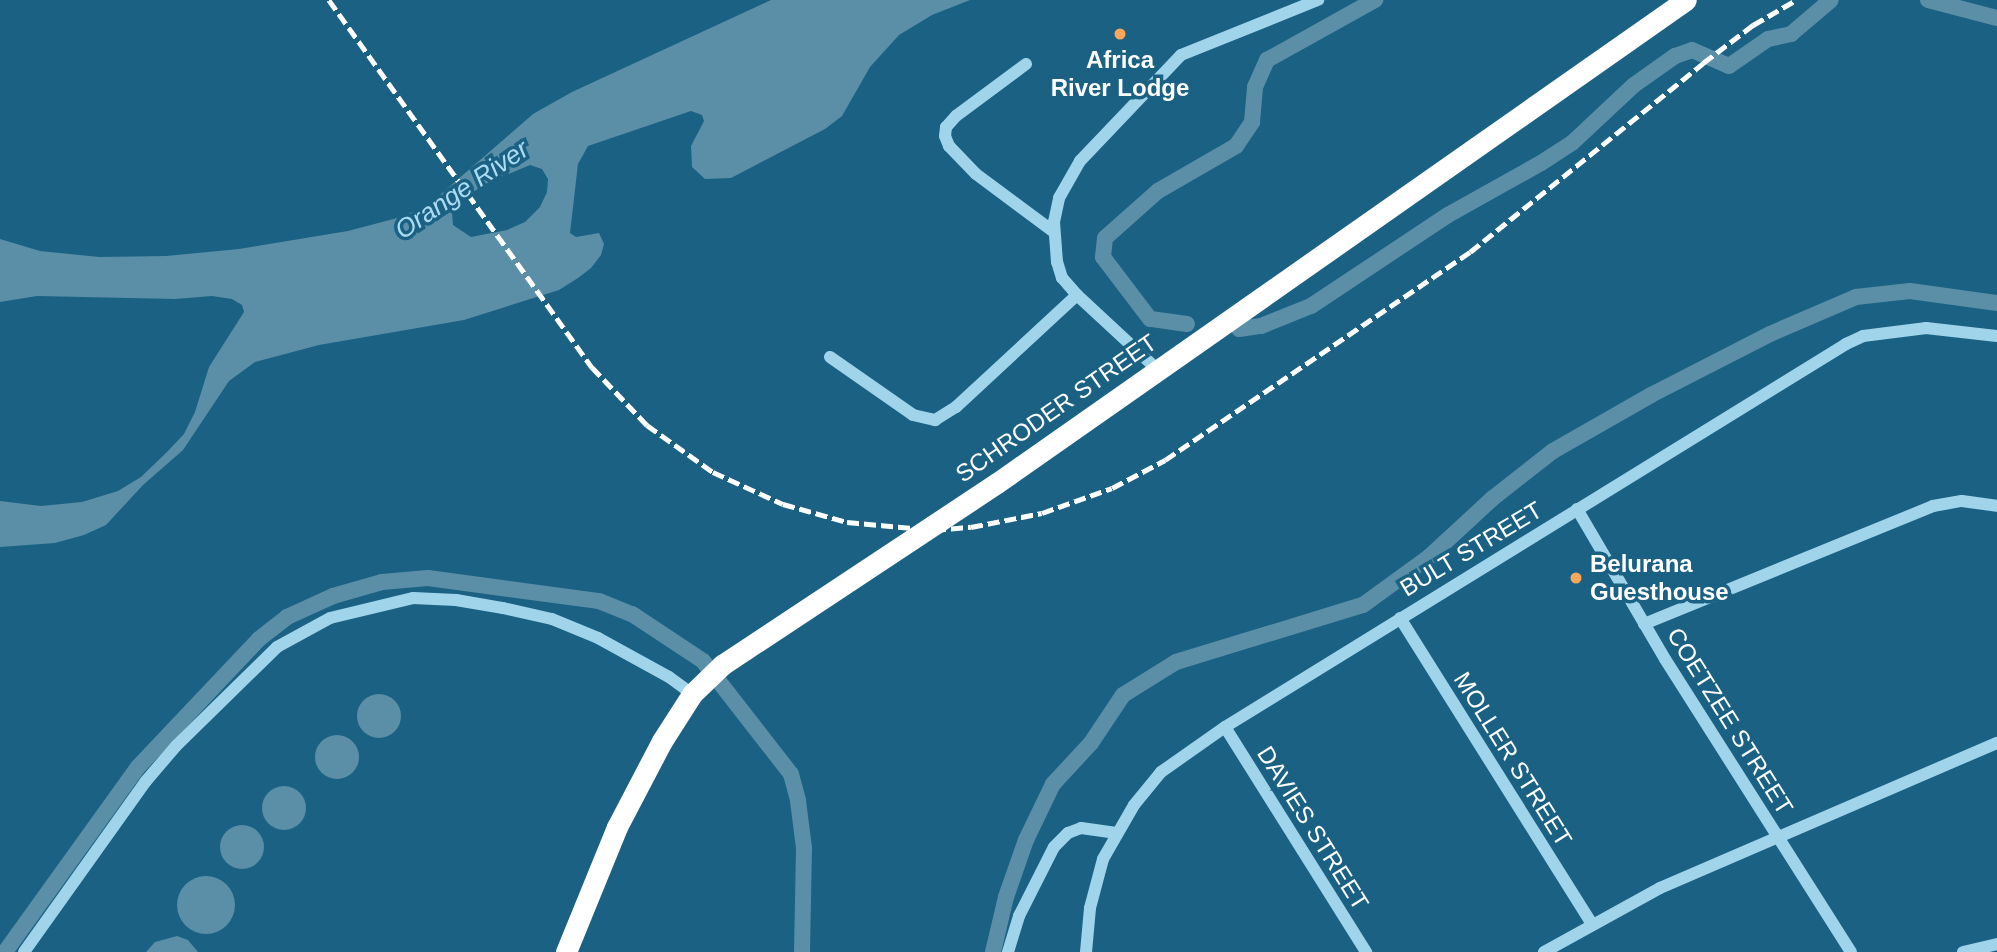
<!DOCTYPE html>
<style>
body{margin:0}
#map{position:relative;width:1997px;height:952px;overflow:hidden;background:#1a6183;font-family:Helvetica,sans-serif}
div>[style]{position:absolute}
.water>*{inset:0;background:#5a8fa7}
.round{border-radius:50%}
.canal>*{height:16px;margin:-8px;padding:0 8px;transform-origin:8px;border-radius:8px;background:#5a8fa7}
.minor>*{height:12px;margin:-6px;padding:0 6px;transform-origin:6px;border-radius:6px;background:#9fd4eb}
.highway>*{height:21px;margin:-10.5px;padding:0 10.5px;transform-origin:10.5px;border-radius:10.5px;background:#fff}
.rail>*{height:4.5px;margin-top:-2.25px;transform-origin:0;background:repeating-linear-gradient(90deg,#fff 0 12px,transparent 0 17px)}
.dots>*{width:19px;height:19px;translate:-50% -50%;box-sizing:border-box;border:4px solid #1a6183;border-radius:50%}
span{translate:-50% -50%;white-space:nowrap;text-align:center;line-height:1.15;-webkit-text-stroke:7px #1a6183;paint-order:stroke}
.poi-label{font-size:24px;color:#fff;font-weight:700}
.left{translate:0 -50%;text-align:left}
.street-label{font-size:24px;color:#fff}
.water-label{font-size:26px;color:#aaddf3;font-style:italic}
</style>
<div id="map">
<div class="water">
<div style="clip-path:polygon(evenodd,771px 0,970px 0,932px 15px,899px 35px,870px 67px,842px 116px,825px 129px,731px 178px,705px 179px,692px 167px,691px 146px,704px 121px,702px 115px,691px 111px,588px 146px,578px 164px,570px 233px,576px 237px,599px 233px,604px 244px,601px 255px,591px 268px,578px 278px,559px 290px,464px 320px,319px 345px,255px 362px,229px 381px,183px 450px,143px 485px,106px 525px,84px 535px,55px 543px,0 547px,0 501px,41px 506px,82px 502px,118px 491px,141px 477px,168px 451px,184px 434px,195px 412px,209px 367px,244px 312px,242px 305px,232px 299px,212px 296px,175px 299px,37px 296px,0 302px,0 239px,40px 251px,99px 257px,166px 256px,239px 249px,348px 231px,401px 217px,422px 208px,441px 194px,533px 114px,572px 92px,771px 0,530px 165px,542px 169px,548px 179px,547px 192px,540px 207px,525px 222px,507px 230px,471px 237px,453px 225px,452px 212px,456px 203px,487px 183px,530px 165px)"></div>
<div class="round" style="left:357px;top:694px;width:44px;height:44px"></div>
<div class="round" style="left:315px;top:735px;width:44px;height:44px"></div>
<div class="round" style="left:262px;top:786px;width:44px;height:44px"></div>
<div class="round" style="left:220px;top:825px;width:44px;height:44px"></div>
<div class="round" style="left:177px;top:876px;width:58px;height:58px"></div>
<div style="clip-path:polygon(177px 936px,188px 940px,198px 952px,146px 952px,155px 942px)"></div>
</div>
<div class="canal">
<div style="left:1928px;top:0;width:71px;rotate:14.6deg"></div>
<div style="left:1187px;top:324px;width:37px;rotate:-172deg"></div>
<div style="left:1150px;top:319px;width:78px;rotate:-127.2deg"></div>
<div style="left:1103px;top:257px;width:19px;rotate:-84deg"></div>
<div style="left:1105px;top:238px;width:71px;rotate:-41.6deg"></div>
<div style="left:1158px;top:191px;width:90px;rotate:-30deg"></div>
<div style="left:1236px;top:146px;width:29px;rotate:-56deg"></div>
<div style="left:1252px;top:122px;width:35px;rotate:-85deg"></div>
<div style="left:1255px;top:87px;width:30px;rotate:-66deg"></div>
<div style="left:1267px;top:60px;width:124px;rotate:-29.1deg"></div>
<div style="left:1239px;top:329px;width:22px;rotate:-8deg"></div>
<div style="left:1261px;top:326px;width:54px;rotate:-21.8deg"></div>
<div style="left:1311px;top:306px;width:164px;rotate:-33.6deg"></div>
<div style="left:1448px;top:215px;width:107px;rotate:-29.2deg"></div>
<div style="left:1541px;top:163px;width:37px;rotate:-33deg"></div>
<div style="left:1572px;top:143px;width:85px;rotate:-43.1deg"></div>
<div style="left:1634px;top:85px;width:50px;rotate:-35.3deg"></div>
<div style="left:1675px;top:56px;width:18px;rotate:-19deg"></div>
<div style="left:1692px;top:50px;width:40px;rotate:23.4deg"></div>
<div style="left:1729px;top:66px;width:47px;rotate:-34.7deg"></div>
<div style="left:1768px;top:39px;width:24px;rotate:-12deg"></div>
<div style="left:1791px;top:34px;width:52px;rotate:-40.4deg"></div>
<div style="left:5px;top:952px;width:228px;rotate:-54.3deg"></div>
<div style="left:138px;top:767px;width:176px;rotate:-46.6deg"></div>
<div style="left:259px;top:639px;width:36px;rotate:-38deg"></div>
<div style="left:287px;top:617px;width:51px;rotate:-24.5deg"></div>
<div style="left:333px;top:596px;width:51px;rotate:-15.9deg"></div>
<div style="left:382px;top:582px;width:46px;rotate:-5deg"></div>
<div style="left:428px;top:578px;width:173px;rotate:7.7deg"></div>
<div style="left:599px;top:601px;width:35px;rotate:22deg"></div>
<div style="left:632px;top:614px;width:85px;rotate:33.5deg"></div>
<div style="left:703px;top:661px;width:143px;rotate:52.1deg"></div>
<div style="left:791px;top:774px;width:28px;rotate:75deg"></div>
<div style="left:798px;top:801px;width:47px;rotate:82.7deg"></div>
<div style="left:804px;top:848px;width:104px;rotate:91.1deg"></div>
<div style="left:993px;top:952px;width:57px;rotate:-76.7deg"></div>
<div style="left:1006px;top:897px;width:60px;rotate:-70.7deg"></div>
<div style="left:1026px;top:840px;width:62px;rotate:-64.3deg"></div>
<div style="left:1053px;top:784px;width:56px;rotate:-47.2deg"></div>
<div style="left:1091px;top:743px;width:58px;rotate:-56.3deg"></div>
<div style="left:1123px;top:695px;width:62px;rotate:-31.9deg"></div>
<div style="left:1176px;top:662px;width:195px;rotate:-17deg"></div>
<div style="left:1363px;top:605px;width:82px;rotate:-36deg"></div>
<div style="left:1429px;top:557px;width:87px;rotate:-42.7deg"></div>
<div style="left:1493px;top:498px;width:76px;rotate:-38.1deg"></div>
<div style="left:1553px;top:451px;width:113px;rotate:-29.7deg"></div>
<div style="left:1651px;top:395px;width:134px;rotate:-27.1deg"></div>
<div style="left:1770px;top:334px;width:94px;rotate:-23.3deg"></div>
<div style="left:1856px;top:297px;width:54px;rotate:-6.3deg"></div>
<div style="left:1910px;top:291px;width:88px;rotate:7.9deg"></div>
</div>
<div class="minor">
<div style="left:1026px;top:64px;width:87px;rotate:143.4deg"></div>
<div style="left:956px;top:116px;width:15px;rotate:132deg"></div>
<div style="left:946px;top:127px;width:9px;rotate:96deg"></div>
<div style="left:945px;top:136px;width:11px;rotate:68deg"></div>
<div style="left:949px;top:146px;width:39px;rotate:46deg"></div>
<div style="left:976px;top:174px;width:97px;rotate:36.6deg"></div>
<div style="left:1077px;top:295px;width:23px;rotate:-131deg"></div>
<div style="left:1062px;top:278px;width:17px;rotate:-107deg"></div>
<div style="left:1057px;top:262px;width:40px;rotate:-94.3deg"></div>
<div style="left:1054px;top:222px;width:25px;rotate:-78deg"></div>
<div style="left:1059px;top:198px;width:43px;rotate:-60.4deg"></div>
<div style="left:1080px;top:161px;width:146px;rotate:-46.4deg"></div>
<div style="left:1181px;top:55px;width:148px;rotate:-21.9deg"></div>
<div style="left:830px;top:357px;width:101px;rotate:34.9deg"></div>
<div style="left:913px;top:415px;width:23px;rotate:13deg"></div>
<div style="left:935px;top:420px;width:25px;rotate:-32deg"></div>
<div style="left:956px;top:407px;width:165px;rotate:-42.8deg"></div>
<div style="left:1077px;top:295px;width:109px;rotate:42.8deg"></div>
<div style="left:1577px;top:509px;width:174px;rotate:59.6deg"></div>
<div style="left:1665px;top:659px;width:347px;rotate:57.6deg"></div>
<div style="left:1400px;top:618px;width:360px;rotate:57.9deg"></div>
<div style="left:1644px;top:624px;width:312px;rotate:-22.2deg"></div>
<div style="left:1933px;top:506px;width:29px;rotate:-10deg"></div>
<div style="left:1962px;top:501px;width:35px;rotate:8deg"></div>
<div style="left:1225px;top:727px;width:266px;rotate:57.9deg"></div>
<div style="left:24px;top:952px;width:210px;rotate:-54.5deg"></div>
<div style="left:146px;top:781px;width:46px;rotate:-49.4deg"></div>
<div style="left:176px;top:746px;width:141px;rotate:-44.4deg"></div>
<div style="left:277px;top:647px;width:60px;rotate:-28.7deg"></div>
<div style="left:330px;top:618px;width:85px;rotate:-13.5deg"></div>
<div style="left:413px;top:598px;width:43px;rotate:2.7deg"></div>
<div style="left:456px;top:600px;width:48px;rotate:9.7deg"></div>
<div style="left:503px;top:608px;width:50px;rotate:12.7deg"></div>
<div style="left:552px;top:619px;width:50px;rotate:22.4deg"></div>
<div style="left:598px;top:638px;width:81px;rotate:28.8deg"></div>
<div style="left:669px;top:677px;width:29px;rotate:36deg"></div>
<div style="left:1008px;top:952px;width:38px;rotate:-73deg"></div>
<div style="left:1019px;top:916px;width:77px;rotate:-63.1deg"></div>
<div style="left:1054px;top:847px;width:20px;rotate:-45deg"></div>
<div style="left:1068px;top:833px;width:14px;rotate:-21deg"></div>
<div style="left:1081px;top:828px;width:36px;rotate:8deg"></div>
<div style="left:1086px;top:952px;width:44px;rotate:-84.8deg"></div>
<div style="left:1090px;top:908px;width:51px;rotate:-75.1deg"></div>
<div style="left:1103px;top:859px;width:62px;rotate:-60.1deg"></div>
<div style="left:1134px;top:805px;width:43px;rotate:-50.7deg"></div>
<div style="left:1161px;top:772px;width:78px;rotate:-35.1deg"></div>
<div style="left:1225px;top:727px;width:730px;rotate:-31.66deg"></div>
<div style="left:1846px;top:344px;width:19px;rotate:-25deg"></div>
<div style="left:1863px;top:336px;width:64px;rotate:-7.2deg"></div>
<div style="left:1926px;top:328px;width:71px;rotate:6.4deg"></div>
<div style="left:1544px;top:952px;width:132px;rotate:-28.9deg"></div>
<div style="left:1660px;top:888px;width:367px;rotate:-23.3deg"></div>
<div style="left:1963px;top:952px;width:35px;rotate:-13deg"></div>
</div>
<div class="highway">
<div style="left:566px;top:952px;width:135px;rotate:-67.8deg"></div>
<div style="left:617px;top:827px;width:97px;rotate:-62.4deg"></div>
<div style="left:662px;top:741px;width:56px;rotate:-57.4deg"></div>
<div style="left:692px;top:694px;width:42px;rotate:-44deg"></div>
<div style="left:722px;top:665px;width:330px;rotate:-33.5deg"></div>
<div style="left:997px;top:483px;width:841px;rotate:-35.03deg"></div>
</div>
<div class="rail">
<div style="left:329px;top:0;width:452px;rotate:54.4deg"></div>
<div style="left:592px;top:367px;width:80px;rotate:46.5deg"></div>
<div style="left:647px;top:425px;width:81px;rotate:35.5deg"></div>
<div style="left:713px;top:472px;width:77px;rotate:24.6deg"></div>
<div style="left:783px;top:504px;width:66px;rotate:15.7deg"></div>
<div style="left:847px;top:522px;width:87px;rotate:5.3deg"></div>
<div style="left:934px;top:530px;width:37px;rotate:-5deg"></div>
<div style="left:971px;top:527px;width:72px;rotate:-11.2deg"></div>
<div style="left:1042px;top:513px;width:74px;rotate:-19.7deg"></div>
<div style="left:1112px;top:488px;width:60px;rotate:-27.8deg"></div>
<div style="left:1165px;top:460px;width:369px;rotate:-34.3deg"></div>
<div style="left:1470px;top:252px;width:300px;rotate:-39deg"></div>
<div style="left:1703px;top:63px;width:63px;rotate:-37.2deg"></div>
<div style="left:1753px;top:25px;width:50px;rotate:-30.2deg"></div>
</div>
<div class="dots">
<div style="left:1120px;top:34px;background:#fda75b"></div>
<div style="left:1576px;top:578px;background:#fda75b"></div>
</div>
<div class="poi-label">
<span style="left:1120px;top:74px">Africa<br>River Lodge</span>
<span class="left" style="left:1590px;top:578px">Belurana<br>Guesthouse</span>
</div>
<div class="street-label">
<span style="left:1056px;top:408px;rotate:-35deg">SCHRODER STREET</span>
<span style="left:1471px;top:549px;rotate:-31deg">BULT STREET</span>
<span style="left:1730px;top:721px;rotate:58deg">COETZEE STREET</span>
<span style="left:1513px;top:759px;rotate:58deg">MOLLER STREET</span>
<span style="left:1313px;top:828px;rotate:58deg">DAVIES STREET</span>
</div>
<div class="water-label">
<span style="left:462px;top:190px;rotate:-34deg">Orange River</span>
</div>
</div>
